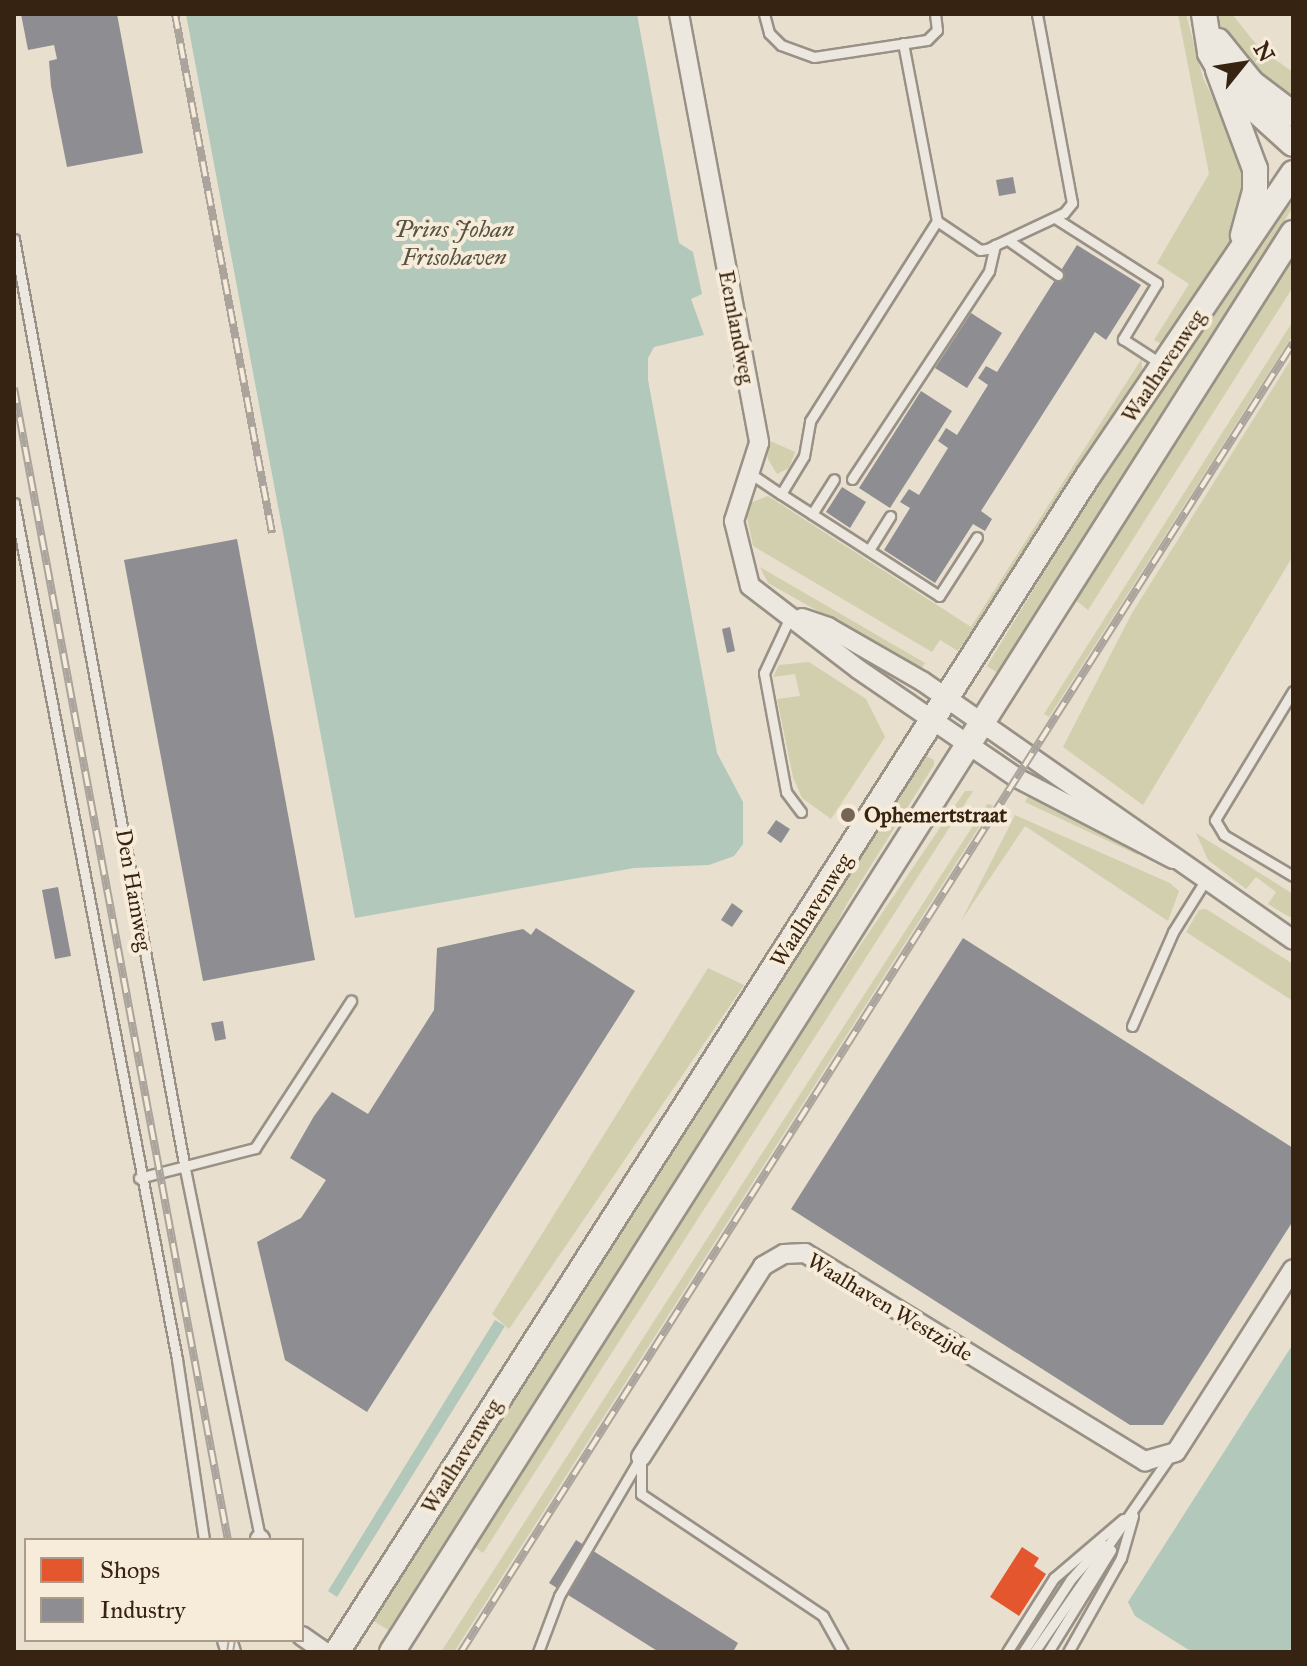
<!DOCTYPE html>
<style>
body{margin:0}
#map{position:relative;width:1307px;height:1666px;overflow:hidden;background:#e8dfce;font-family:"IM FELL Great Primer",serif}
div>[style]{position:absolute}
.green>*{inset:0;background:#d1cfad}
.water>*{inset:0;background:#b2c8ba}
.shops>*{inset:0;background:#e4572e}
.industry>*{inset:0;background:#8d8d92}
.roads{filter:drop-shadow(2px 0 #999186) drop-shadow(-2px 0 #999186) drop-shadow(0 2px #999186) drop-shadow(0 -2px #999186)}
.service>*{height:9px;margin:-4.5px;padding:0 4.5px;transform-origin:4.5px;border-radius:4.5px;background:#ece8e0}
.minor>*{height:18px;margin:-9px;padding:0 9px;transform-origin:9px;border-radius:9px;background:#ece8e0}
.tertiary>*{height:24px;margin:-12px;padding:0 12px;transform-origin:12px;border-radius:12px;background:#ece8e0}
.rail>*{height:8px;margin-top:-4px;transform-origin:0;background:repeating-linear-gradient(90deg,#f7ecd9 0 15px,#aaa49d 0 30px);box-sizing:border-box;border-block:2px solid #aaa49d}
.dots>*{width:22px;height:22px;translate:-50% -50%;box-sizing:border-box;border:4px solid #f7ecd9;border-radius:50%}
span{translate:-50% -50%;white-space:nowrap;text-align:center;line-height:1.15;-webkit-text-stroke:8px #f7ecd9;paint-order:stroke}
.street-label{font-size:22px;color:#372311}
.poi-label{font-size:22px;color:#372311;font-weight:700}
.left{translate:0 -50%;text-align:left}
.water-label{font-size:24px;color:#555241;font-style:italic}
.frame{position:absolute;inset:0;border:16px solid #372311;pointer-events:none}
.legend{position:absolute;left:24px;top:1538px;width:280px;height:104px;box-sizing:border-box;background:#f7ecd9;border:2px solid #aa9c89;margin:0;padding:10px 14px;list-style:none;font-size:24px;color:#372311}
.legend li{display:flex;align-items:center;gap:16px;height:40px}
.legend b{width:40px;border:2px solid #aa9c89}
.north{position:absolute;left:1203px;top:24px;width:80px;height:80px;-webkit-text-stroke:6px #f7ecd9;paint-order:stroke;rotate:60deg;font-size:22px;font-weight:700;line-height:32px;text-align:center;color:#372311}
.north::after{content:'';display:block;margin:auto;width:28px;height:36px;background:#372311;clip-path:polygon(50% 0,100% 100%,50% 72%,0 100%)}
</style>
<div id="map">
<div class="green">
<div style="clip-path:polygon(685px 14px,768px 440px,795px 452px,789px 468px,777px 474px,768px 459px)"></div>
<div style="clip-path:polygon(1178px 14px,1186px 14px,1203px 78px,1246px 165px,1238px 232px,1162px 344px,1154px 340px,1189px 284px,1157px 263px,1209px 174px)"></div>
<div style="clip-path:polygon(1214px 14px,1232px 14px,1260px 49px,1293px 72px,1293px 102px,1274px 90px,1223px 33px)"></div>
<div style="clip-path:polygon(1286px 200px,1293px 207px,1001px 675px,987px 666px,1117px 452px)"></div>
<div style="clip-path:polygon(1293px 248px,1293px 287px,1088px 610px,1073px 598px)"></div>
<div style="clip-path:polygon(1293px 321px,1291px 338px,1049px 717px,1044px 714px)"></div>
<div style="clip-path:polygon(1293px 356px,1293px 556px,1143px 805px,1063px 747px,1132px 613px)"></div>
<div style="clip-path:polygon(1142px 358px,1142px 376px,958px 651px,940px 640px,932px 652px,753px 546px,747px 517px,750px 503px,768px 496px,971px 627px)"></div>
<div style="clip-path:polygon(760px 567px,925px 663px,921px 669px,768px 583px)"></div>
<div style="clip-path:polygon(809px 662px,866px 699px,885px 737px,831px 819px,802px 798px,793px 777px,777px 699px,800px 696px,795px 674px,773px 677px,779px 665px)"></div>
<div style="clip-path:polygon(926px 756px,934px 760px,934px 765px,848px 902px,806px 981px,393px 1633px,369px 1618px)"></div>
<div style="clip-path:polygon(965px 791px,973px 791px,483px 1553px,472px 1545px,800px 1034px)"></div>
<div style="clip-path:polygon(1029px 795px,1139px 852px,1138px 855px,1025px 802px)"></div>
<div style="clip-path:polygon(987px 804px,993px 805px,454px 1652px,441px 1652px)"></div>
<div style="clip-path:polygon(1015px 815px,1170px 883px,1179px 891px,1168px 921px,1025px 826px,961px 921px)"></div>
<div style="clip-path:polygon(1196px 833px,1293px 894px,1293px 919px,1268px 904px,1276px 892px,1256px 877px,1246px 889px,1208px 860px)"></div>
<div style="clip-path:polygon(1206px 909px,1293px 964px,1293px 1001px,1186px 932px,1199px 910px)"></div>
<div style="clip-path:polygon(708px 968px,744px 985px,509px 1329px,492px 1314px)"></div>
</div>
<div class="water">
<div style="clip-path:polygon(186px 14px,637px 14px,679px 243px,693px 252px,702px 294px,691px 299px,704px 335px,654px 347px,648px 358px,648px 380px,717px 753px,743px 802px,743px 844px,734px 856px,709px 865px,634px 868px,355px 918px)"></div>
<div style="clip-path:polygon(495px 1320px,505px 1326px,337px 1597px,328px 1591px)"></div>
<div style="clip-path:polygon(1293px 1344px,1293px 1652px,1192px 1652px,1135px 1616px,1128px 1602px)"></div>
</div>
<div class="shops">
<div style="clip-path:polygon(1022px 1547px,1039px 1558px,1034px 1566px,1046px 1574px,1019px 1616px,990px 1597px)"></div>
</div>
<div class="industry">
<div style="clip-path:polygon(21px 14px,117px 14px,143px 153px,67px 167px,51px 86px,49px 61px,57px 59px,54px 45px,28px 50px)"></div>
<div style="clip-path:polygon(1013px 177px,1016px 193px,999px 196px,996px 180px)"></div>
<div style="clip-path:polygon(1077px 245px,1141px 285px,1106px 340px,1095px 332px,981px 511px,992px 519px,985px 531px,973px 524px,935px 583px,884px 550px,910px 508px,900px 502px,909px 489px,919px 495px,948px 448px,938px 441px,946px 428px,957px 435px,988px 385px,978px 378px,986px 366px,997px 372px)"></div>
<div style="clip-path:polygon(971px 313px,1002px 333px,967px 388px,935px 368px)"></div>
<div style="clip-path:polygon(921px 391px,952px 411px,890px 508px,859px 488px)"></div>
<div style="clip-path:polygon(842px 487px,866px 502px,850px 528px,826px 512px)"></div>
<div style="clip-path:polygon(237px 539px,315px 960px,203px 981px,124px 560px)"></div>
<div style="clip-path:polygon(730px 627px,735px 651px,727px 653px,722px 629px)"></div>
<div style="clip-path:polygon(776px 820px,790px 829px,781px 843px,767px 833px)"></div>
<div style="clip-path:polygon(58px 887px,71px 956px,55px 959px,42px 890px)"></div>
<div style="clip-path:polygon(732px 903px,743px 911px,732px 927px,721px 920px)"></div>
<div style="clip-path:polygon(536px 928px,635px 991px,367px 1412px,285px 1360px,257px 1242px,301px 1218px,326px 1180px,290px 1158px,314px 1116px,332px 1092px,368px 1114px,434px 1010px,437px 948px,523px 929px,531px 935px)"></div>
<div style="clip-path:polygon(963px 938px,1293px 1148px,1293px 1221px,1163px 1425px,1130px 1425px,791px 1209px)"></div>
<div style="clip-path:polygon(223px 1021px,226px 1039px,215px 1041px,211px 1023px)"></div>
<div style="clip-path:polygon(576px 1540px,738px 1643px,733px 1652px,659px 1652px,549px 1583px)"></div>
</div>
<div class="roads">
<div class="service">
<div style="left:764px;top:14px;width:20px;rotate:75deg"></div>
<div style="left:769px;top:33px;width:17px;rotate:45deg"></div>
<div style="left:781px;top:45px;width:35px;rotate:20deg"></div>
<div style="left:814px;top:57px;width:114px;rotate:-8.6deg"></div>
<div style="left:927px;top:40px;width:14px;rotate:-45deg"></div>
<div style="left:937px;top:30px;width:16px;rotate:-97deg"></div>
<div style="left:903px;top:43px;width:181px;rotate:79.2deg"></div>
<div style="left:937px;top:221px;width:52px;rotate:34deg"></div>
<div style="left:980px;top:250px;width:7px;rotate:-8deg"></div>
<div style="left:987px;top:249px;width:85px;rotate:-25.1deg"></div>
<div style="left:1064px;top:213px;width:13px;rotate:-51deg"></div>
<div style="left:1072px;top:203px;width:192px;rotate:-100.5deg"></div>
<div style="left:1055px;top:218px;width:121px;rotate:32.5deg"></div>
<div style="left:1157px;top:283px;width:66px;rotate:121.3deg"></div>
<div style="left:1123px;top:339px;width:48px;rotate:33deg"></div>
<div style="left:14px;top:239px;width:946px;rotate:79.58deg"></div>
<div style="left:185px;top:1169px;width:378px;rotate:78.5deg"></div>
<div style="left:1008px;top:240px;width:61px;rotate:35deg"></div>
<div style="left:751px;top:474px;width:36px;rotate:34deg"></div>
<div style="left:781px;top:494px;width:44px;rotate:-58.8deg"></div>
<div style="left:804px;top:456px;width:36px;rotate:-80deg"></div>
<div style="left:810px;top:421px;width:237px;rotate:-57.6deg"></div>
<div style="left:852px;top:479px;width:249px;rotate:-56.6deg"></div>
<div style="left:989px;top:271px;width:27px;rotate:-77deg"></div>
<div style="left:781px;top:494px;width:188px;rotate:32.8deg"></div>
<div style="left:939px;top:596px;width:70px;rotate:-57.2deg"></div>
<div style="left:14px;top:503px;width:871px;rotate:79.22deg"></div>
<div style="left:177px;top:1359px;width:183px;rotate:81.5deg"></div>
<div style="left:812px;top:514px;width:41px;rotate:-57.8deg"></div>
<div style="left:869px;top:550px;width:40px;rotate:-58deg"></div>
<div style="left:791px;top:615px;width:64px;rotate:115deg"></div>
<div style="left:764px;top:673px;width:121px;rotate:79.5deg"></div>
<div style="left:786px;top:792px;width:25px;rotate:53deg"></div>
<div style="left:1293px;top:691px;width:151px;rotate:121.2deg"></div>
<div style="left:1215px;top:820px;width:17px;rotate:59deg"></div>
<div style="left:1224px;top:835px;width:80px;rotate:30.7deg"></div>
<div style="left:1132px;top:1026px;width:103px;rotate:-66.4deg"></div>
<div style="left:1173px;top:932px;width:60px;rotate:-57.9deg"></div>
<div style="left:139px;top:1178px;width:120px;rotate:-14.5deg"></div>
<div style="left:255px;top:1148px;width:176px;rotate:-56.9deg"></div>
<div style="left:641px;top:1457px;width:37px;rotate:90deg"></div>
<div style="left:641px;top:1494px;width:219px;rotate:33.8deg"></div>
<div style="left:823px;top:1616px;width:41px;rotate:60.9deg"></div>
<div style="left:538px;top:1652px;width:60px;rotate:-69.4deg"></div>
<div style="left:559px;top:1596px;width:154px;rotate:-59.6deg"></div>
<div style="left:1007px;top:1652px;width:88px;rotate:-57.6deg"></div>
<div style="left:1054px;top:1578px;width:91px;rotate:-40.5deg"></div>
<div style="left:1023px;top:1652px;width:87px;rotate:-56.7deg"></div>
<div style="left:1071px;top:1579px;width:47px;rotate:-48.5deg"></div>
<div style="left:1034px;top:1652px;width:236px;rotate:-55.2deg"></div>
<div style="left:1048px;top:1652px;width:120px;rotate:-58.3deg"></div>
<div style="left:1068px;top:1652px;width:108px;rotate:-60.6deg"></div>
<div style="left:1121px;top:1558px;width:44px;rotate:-74.1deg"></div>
</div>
<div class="minor">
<div style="left:679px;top:14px;width:436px;rotate:79.4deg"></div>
<div style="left:759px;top:443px;width:82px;rotate:107.8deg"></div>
<div style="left:734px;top:521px;width:67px;rotate:76.2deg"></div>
<div style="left:750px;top:586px;width:136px;rotate:37.5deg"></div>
<div style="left:858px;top:669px;width:193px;rotate:34.4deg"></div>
<div style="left:1017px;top:778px;width:176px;rotate:27.4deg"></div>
<div style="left:802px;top:618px;width:28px;rotate:19deg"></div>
<div style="left:828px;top:627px;width:108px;rotate:29.9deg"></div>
<div style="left:922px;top:681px;width:452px;rotate:34.9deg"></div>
<div style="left:641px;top:1457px;width:227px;rotate:-57.4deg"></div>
<div style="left:763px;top:1266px;width:24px;rotate:-30deg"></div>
<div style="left:784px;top:1254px;width:21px;rotate:-3deg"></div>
<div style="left:805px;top:1253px;width:399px;rotate:31.5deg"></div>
<div style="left:1145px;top:1461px;width:32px;rotate:-16deg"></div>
<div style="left:1176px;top:1452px;width:217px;rotate:-57.4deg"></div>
<div style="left:260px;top:1539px;width:1px;rotate:90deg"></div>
<div style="left:302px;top:1636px;width:28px;rotate:35deg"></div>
<div style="left:227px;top:1640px;width:13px;rotate:72deg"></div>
</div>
<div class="tertiary">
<div style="left:1204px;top:14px;width:39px;rotate:81deg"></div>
<div style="left:1210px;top:53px;width:38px;rotate:60deg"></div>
<div style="left:1229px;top:86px;width:86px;rotate:42.2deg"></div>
<div style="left:1218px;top:41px;width:54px;rotate:51deg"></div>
<div style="left:1252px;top:83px;width:51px;rotate:37.1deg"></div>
<div style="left:1218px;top:70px;width:106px;rotate:69.5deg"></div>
<div style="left:1255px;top:169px;width:22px;rotate:90deg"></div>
<div style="left:1255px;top:191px;width:46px;rotate:105.3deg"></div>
<div style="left:337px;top:1652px;width:1395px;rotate:-57.44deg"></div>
<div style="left:1088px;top:476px;width:366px;rotate:-55.9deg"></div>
<div style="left:392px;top:1652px;width:1681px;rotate:-57.59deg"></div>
</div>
</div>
<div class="rail">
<div style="left:175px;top:14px;width:528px;rotate:79.41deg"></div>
<div style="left:14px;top:388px;width:1172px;rotate:79.48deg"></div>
<div style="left:230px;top:1652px;width:12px;rotate:-81deg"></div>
<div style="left:461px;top:1652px;width:1551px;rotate:-57.56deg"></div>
</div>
<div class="dots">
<div style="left:848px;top:815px;background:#756553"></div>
</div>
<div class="street-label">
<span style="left:737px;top:327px;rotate:79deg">Eemlandweg</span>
<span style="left:1163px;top:366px;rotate:-56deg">Waalhavenweg</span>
<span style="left:134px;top:890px;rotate:80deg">Den Hamweg</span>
<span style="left:811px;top:910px;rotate:-57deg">Waalhavenweg</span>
<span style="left:890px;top:1307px;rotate:31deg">Waalhaven Westzijde</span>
<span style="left:461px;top:1456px;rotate:-58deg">Waalhavenweg</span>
</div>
<div class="poi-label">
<span class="left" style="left:864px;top:815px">Ophemertstraat</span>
</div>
<div class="water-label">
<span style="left:454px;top:244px">Prins Johan<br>Frisohaven</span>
</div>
<div class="frame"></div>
<ul class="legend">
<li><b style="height:22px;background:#e4572e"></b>Shops</li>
<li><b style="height:22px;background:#8d8d92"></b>Industry</li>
</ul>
<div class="north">N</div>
</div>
